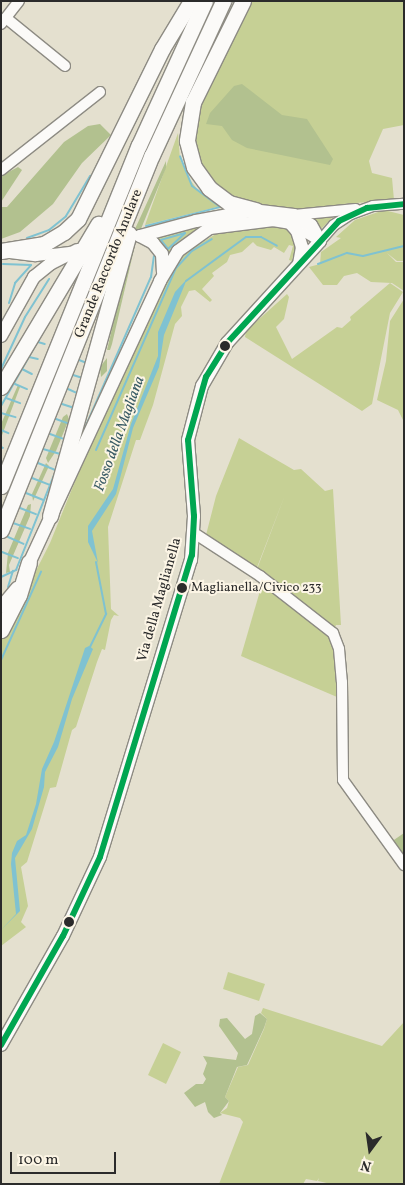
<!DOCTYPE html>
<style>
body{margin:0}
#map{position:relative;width:405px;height:1185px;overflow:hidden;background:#e4e0cf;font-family:Vollkorn,serif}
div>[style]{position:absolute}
.green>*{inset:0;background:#c6d095}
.forest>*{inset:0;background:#b2c18f}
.water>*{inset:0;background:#7fc2d1}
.stream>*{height:2px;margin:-1px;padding:0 1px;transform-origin:1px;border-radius:1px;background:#7fc2d1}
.roads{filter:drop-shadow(1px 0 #8d8b83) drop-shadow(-1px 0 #8d8b83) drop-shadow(0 1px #8d8b83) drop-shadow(0 -1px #8d8b83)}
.minor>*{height:10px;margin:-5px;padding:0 5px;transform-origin:5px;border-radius:5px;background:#fbfaf8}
.major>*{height:12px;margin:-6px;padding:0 6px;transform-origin:6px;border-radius:6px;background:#fbfaf8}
.highway>*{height:15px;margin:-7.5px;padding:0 7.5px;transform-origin:7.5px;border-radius:7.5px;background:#fbfaf8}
.bus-1>*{height:6px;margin:-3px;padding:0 3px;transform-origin:3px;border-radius:3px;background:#00a651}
.dots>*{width:14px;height:14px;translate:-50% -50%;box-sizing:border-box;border:2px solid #fcf5e5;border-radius:50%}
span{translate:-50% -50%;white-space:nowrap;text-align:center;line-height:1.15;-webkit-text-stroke:4px #fcf5e5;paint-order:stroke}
.bus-label{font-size:13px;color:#2b2b2b}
.left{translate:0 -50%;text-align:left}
.street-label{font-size:14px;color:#2b2b2b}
.water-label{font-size:15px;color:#395b65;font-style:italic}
.frame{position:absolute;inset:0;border:2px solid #2b2b2b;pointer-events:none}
.north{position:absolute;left:345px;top:1125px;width:50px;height:50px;-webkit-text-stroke:4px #fcf5e5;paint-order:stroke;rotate:194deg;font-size:14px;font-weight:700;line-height:20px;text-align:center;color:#2b2b2b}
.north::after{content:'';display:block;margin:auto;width:18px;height:22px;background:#2b2b2b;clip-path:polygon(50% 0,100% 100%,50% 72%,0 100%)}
.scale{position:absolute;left:10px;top:1152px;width:106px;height:22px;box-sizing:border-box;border:2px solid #2b2b2b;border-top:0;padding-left:6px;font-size:15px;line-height:18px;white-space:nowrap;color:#2b2b2b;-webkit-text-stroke:4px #fcf5e5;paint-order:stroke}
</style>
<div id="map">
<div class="green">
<div style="clip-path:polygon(252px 1px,404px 1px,404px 125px,383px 129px,369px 161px,372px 173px,392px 178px,394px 200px,343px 204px,316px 212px,269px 206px,223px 196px,196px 163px,191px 128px,194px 116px)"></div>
<div style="clip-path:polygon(178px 133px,180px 159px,188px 177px,197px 189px,221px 206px,145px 225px)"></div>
<div style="clip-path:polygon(384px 210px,404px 215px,404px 261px,397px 261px,387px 253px,396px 262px,404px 262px,404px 291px,392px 283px,371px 282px,357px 273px,344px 276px,337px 285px,323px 285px,309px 267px,320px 264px,321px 252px,341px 238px,336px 237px,355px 220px)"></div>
<div style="clip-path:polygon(336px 214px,320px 230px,309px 218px,316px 218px)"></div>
<div style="clip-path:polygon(203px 226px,183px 239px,167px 257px,152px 238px)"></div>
<div style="clip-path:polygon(272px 226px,290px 230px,297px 241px,292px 261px,289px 260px,293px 246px,289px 245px,284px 253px,274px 247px,271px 250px,257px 246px,253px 242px,242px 252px,230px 255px,227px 262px,212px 273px,214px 276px,202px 289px,212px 300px,210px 302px,195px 290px,189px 291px,181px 307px,182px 316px,175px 324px,153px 405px,140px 440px,136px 440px,108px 527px,111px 609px,119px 616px,114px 615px,111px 620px,105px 650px,102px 649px,97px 662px,76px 727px,72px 730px,56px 787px,50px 788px,27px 862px,21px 867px,28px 906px,21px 922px,26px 927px,1px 946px,1px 640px,50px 543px,76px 479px,169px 276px,182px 255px,219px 232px)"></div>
<div style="clip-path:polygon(390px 283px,403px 292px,390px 313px,372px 404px,362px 411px,245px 337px,246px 331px,287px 294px,289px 297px,284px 319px,276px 327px,292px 359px,337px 327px,342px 328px,351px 320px,350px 317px)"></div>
<div style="clip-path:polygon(404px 299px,404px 422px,398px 410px,377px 400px,386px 361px,390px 321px)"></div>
<div style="clip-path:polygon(239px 438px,294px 470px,301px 469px,325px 491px,333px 489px,341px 625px,336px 625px,334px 630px,265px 572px,257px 569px,285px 495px,256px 570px,205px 539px,216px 496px)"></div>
<div style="clip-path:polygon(262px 584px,325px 630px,333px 642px,337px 697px,241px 656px)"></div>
<div style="clip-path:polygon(228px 972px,265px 984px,259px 1001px,223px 989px)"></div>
<div style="clip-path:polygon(263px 1008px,382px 1046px,404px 1022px,404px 1184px,331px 1184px,318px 1181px,319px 1178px,317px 1181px,306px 1179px,303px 1184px,219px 1184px,243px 1122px,240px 1118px,220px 1113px,227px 1108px,229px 1101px,225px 1097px,238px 1067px,248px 1065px,264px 1029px,267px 1019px,261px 1013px)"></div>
<div style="clip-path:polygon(163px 1043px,181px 1052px,166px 1084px,148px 1075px)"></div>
</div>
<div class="forest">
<div style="clip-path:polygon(242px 84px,282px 115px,307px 119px,333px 159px,330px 165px,247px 148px,232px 140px,222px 126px,206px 124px,210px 113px,234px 86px)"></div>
<div style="clip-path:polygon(100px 124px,111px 135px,82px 163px,53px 204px,20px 232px,1px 239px,1px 207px,7px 207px,64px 142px,88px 126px)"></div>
<div style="clip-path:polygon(166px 161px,166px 168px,136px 241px,112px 344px,110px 350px,107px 350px,135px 229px)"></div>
<div style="clip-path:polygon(18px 167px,22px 170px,1px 202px,1px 176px)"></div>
<div style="clip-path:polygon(107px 358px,107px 371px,101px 377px,100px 367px)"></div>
<div style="clip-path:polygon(18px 385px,20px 387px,1px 438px,1px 424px)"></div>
<div style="clip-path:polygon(67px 414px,69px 419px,56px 451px,48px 463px,46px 458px,63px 417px)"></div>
<div style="clip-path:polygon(46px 463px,49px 466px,33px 501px,32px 494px)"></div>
<div style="clip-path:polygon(31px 504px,30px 516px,9px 565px,10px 572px,6px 573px,8px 553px,28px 505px)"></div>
<div style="clip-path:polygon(404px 833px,404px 858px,391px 842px)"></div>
<div style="clip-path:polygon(260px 1013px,267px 1019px,264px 1028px,247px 1065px,237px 1067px,225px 1097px,229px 1101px,220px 1113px,222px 1115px,214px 1118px,208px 1112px,205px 1102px,195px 1107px,184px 1093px,196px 1084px,203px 1084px,206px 1079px,203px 1074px,207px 1063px,203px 1056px,236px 1060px,238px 1053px,219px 1026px,220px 1019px,227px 1018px,245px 1039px,252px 1034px,255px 1016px)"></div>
</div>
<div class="water">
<div style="clip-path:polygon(187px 279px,164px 335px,159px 367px,133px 428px,116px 494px,92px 531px,98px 563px,88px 542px,88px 526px,113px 489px,131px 424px,158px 356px,158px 332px,175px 292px)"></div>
<div style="clip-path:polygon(89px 646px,93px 649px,72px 699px,58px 747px,45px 772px,44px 787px,32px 829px,15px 858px,20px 911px,1px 930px,16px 914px,11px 864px,12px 853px,17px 841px,26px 835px,36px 804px,42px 769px,54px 742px,85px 648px)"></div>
</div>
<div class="stream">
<div style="left:146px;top:226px;width:76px;rotate:-14.4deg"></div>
<div style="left:220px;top:207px;width:35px;rotate:-143deg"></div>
<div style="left:192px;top:186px;width:32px;rotate:-112deg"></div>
<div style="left:27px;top:238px;width:23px;rotate:-20deg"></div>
<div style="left:49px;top:230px;width:22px;rotate:-39deg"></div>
<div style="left:66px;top:216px;width:47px;rotate:-59deg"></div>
<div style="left:161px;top:240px;width:11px;rotate:52deg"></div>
<div style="left:168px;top:249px;width:23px;rotate:-43deg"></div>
<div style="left:185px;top:233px;width:25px;rotate:164deg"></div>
<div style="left:3px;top:264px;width:28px;rotate:2deg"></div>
<div style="left:318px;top:264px;width:31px;rotate:-21deg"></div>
<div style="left:347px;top:253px;width:16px;rotate:11deg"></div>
<div style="left:363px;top:256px;width:42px;rotate:-13.7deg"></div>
<div style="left:186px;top:281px;width:74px;rotate:-36.3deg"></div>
<div style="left:246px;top:237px;width:15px"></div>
<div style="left:261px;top:237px;width:18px;rotate:29deg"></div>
<div style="left:9px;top:303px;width:21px;rotate:-73deg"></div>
<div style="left:15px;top:283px;width:24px;rotate:-48deg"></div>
<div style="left:38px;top:342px;width:7px;rotate:16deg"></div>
<div style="left:29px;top:357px;width:9px;rotate:13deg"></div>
<div style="left:79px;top:360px;width:9px;rotate:21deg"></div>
<div style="left:1px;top:369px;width:57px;rotate:-65.2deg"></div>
<div style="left:25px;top:317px;width:45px;rotate:-57.7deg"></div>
<div style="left:22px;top:369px;width:11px;rotate:27deg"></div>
<div style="left:73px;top:375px;width:10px;rotate:17deg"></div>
<div style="left:15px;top:384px;width:13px;rotate:23deg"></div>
<div style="left:68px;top:389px;width:10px;rotate:24deg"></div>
<div style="left:6px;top:398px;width:15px;rotate:20deg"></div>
<div style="left:62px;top:404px;width:13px;rotate:18deg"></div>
<div style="left:1px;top:406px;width:85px;rotate:-60.4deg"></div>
<div style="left:1px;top:413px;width:15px;rotate:16deg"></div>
<div style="left:56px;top:419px;width:15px;rotate:20deg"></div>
<div style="left:1px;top:430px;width:8px;rotate:23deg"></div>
<div style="left:50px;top:434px;width:15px;rotate:20deg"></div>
<div style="left:81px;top:437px;width:175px;rotate:-66.4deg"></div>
<div style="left:151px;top:277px;width:21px;rotate:-82deg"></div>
<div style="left:1px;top:447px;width:2px;rotate:27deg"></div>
<div style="left:43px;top:449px;width:18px;rotate:16deg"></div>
<div style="left:96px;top:450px;width:199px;rotate:-66.3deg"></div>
<div style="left:176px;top:268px;width:23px;rotate:-47deg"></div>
<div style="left:192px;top:251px;width:23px;rotate:-31deg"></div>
<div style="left:38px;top:463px;width:18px;rotate:22deg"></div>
<div style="left:32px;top:478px;width:19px;rotate:21deg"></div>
<div style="left:26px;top:493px;width:18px;rotate:22deg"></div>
<div style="left:20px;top:508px;width:17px;rotate:21deg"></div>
<div style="left:13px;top:523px;width:18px;rotate:19deg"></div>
<div style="left:8px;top:537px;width:17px;rotate:24deg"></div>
<div style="left:2px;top:552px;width:17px;rotate:21deg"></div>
<div style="left:16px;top:570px;width:102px;rotate:-68.2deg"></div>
<div style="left:1px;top:577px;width:17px;rotate:-25deg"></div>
<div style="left:8px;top:587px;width:17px;rotate:-73deg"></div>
<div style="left:90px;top:647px;width:37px;rotate:-64deg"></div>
<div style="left:106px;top:614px;width:53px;rotate:-100.9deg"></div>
<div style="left:1px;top:660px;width:97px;rotate:-65.6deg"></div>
</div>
<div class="roads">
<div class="minor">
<div style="left:6px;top:18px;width:76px;rotate:39.1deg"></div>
<div style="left:1px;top:24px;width:29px;rotate:-52deg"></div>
<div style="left:1px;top:170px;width:126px;rotate:-38.2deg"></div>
<div style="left:294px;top:215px;width:62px;rotate:-5.5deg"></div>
<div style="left:295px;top:226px;width:29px;rotate:31deg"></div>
<div style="left:320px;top:241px;width:21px;rotate:-49deg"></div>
<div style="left:334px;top:225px;width:20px;rotate:-33deg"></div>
<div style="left:351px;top:214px;width:23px;rotate:-20deg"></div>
<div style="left:373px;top:206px;width:31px;rotate:-4deg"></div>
<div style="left:10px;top:253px;width:26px;rotate:7deg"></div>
<div style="left:36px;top:256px;width:34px;rotate:-7deg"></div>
<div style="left:194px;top:533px;width:79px;rotate:33.1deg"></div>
<div style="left:260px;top:576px;width:93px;rotate:38deg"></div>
<div style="left:333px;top:633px;width:17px;rotate:69deg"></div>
<div style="left:339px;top:649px;width:33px;rotate:85deg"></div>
<div style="left:342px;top:682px;width:98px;rotate:89.4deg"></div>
<div style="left:343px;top:780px;width:105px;rotate:54.3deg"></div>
</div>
<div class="major">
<div style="left:140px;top:236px;width:15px;rotate:28deg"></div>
<div style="left:153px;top:243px;width:14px;rotate:51deg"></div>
<div style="left:162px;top:254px;width:18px;rotate:87deg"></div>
<div style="left:1px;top:336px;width:68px;rotate:-60.8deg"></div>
<div style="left:34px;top:277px;width:21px;rotate:-39deg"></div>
<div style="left:50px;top:264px;width:31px;rotate:-27deg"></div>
<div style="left:26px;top:570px;width:319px;rotate:-65.1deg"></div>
<div style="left:160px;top:281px;width:35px;rotate:-59deg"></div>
<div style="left:178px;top:251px;width:39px;rotate:-36deg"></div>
<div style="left:210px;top:228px;width:64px;rotate:-7.2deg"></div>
<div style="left:273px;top:220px;width:17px;rotate:10deg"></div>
<div style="left:290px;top:223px;width:11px;rotate:49deg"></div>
<div style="left:297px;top:231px;width:17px;rotate:73deg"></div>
<div style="left:302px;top:247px;width:17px;rotate:100deg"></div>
<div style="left:1px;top:607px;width:25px;rotate:-50deg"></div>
<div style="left:1px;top:1045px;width:125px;rotate:-60.4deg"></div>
<div style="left:63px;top:936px;width:87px;rotate:-64.9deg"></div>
<div style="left:100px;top:857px;width:311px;rotate:-73deg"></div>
<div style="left:191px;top:560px;width:44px;rotate:-86.1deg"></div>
<div style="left:194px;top:516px;width:76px;rotate:-94.5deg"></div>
<div style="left:188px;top:440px;width:56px;rotate:-75.5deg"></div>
<div style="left:202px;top:386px;width:50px;rotate:-59.8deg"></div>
<div style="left:227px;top:343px;width:138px;rotate:-47.6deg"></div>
<div style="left:320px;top:241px;width:18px;rotate:-119deg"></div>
<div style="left:311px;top:225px;width:20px;rotate:-150deg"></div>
<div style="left:294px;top:215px;width:38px;rotate:-173deg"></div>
<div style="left:256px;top:210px;width:61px;rotate:169.6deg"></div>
<div style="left:196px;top:221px;width:58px;rotate:165deg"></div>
</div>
<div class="highway">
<div style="left:243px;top:1px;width:113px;rotate:116.3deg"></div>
<div style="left:193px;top:102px;width:39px;rotate:99deg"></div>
<div style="left:187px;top:141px;width:27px;rotate:75deg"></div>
<div style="left:194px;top:167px;width:26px;rotate:54deg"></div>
<div style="left:209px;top:188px;width:25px;rotate:37deg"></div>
<div style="left:229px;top:203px;width:28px;rotate:15deg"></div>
<div style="left:1px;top:251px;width:44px;rotate:-9.2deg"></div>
<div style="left:44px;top:244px;width:23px;rotate:-31deg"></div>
<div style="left:64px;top:232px;width:19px;rotate:-43deg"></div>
<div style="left:78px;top:219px;width:190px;rotate:-63.7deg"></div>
<div style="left:162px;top:49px;width:56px;rotate:-58.9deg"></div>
<div style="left:1px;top:387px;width:190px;rotate:-59.2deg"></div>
<div style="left:1px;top:486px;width:368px;rotate:-68deg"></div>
<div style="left:139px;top:145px;width:158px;rotate:-65.4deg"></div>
<div style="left:50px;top:516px;width:293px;rotate:-74.4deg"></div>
<div style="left:1px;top:530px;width:404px;rotate:-68.1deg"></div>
<div style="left:152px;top:155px;width:170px;rotate:-65.2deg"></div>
<div style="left:1px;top:630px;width:39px;rotate:-63deg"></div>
<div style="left:19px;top:595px;width:34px;rotate:-73deg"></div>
</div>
</div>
<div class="bus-1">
<div style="left:1px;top:1045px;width:125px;rotate:-60.4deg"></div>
<div style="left:63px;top:936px;width:87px;rotate:-64.9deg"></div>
<div style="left:100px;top:857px;width:316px;rotate:-73.1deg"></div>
<div style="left:192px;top:555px;width:39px;rotate:-87deg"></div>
<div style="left:194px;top:516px;width:76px;rotate:-94.5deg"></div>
<div style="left:188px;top:440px;width:66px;rotate:-74.1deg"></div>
<div style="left:206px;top:377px;width:40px;rotate:-58deg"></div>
<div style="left:227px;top:343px;width:166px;rotate:-47.4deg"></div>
<div style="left:339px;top:221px;width:31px;rotate:-25deg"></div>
<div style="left:367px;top:208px;width:37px;rotate:-6deg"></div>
</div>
<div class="dots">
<div style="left:225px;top:346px;background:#2b2b2b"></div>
<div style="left:182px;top:588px;background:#2b2b2b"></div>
<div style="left:69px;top:922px;background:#2b2b2b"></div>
</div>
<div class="bus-label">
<span class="left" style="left:191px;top:588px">Maglianella/Civico 233</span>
</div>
<div class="street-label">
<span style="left:109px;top:264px;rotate:-68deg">Grande Raccordo Anulare</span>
<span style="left:160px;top:600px;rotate:-74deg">Via della Maglianella</span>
</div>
<div class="water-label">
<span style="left:120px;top:434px;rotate:-70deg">Fosso della Magliana</span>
</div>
<div class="frame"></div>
<div class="north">N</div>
<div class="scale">100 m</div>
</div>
